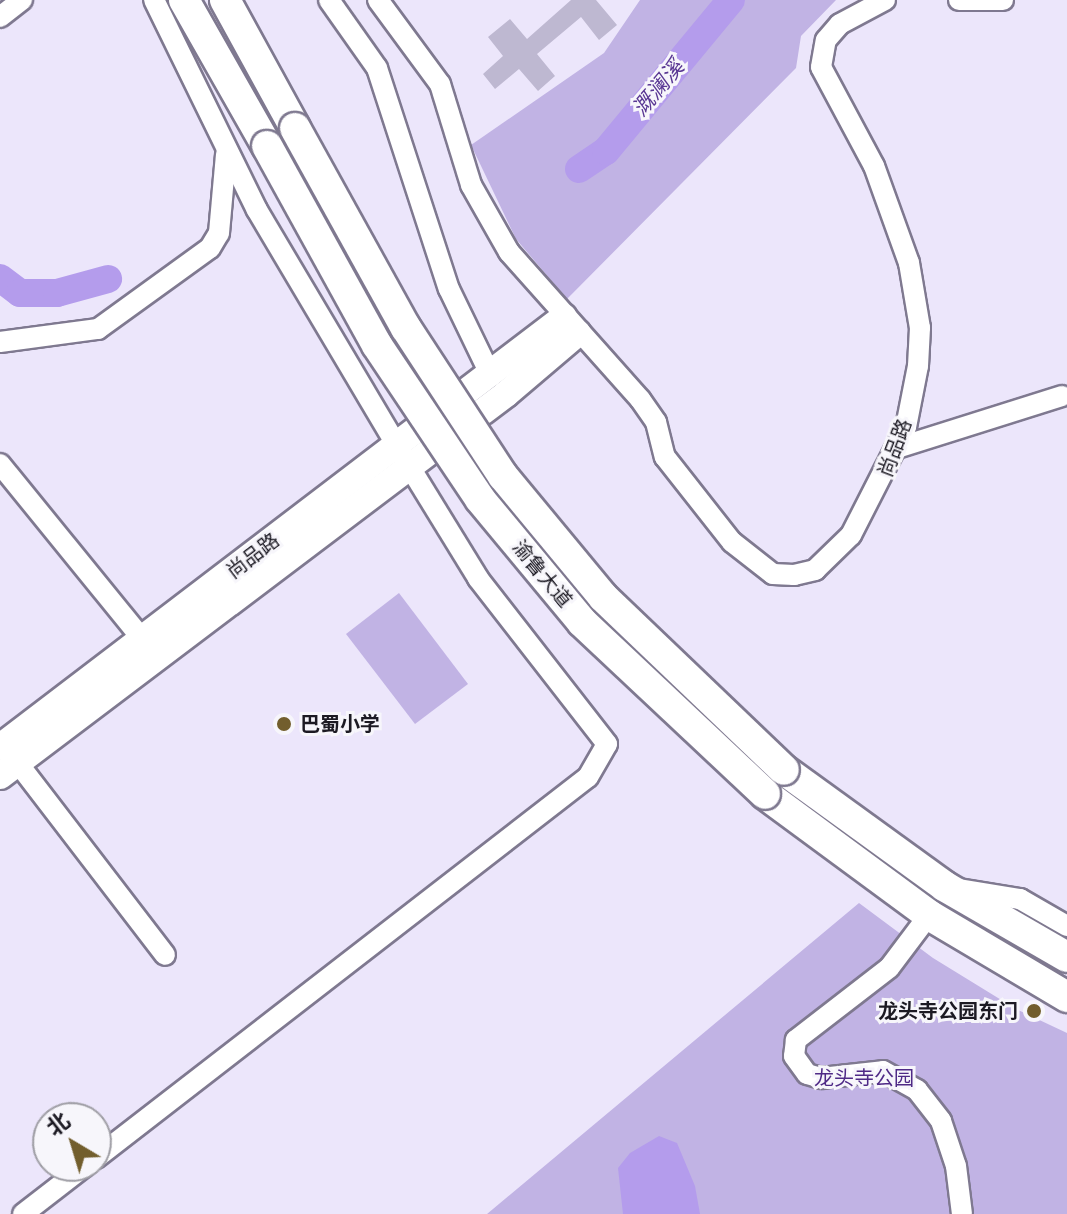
<!DOCTYPE html>
<meta charset="utf-8">
<style>
body{margin:0}
#map{position:relative;width:1067px;height:1214px;overflow:hidden;background:#ece6fb;font-family:Poppins,"Noto Sans SC",sans-serif}
div>[style]{position:absolute}
.green>*{inset:0;background:#c1b3e4}
.water>*{inset:0;background:#b49cec}
.river>*{height:28px;margin:-14px;padding:0 14px;transform-origin:14px;border-radius:14px;background:#b49cec}
.building>*{inset:0;background:#beb8d1}
.roads{filter:drop-shadow(2px 0 #7f7990) drop-shadow(-2px 0 #7f7990) drop-shadow(0 2px #7f7990) drop-shadow(0 -2px #7f7990)}
.minor>*{height:20px;margin:-10px;padding:0 10px;transform-origin:10px;border-radius:10px;background:#fff}
.major>*{height:26px;margin:-13px;padding:0 13px;transform-origin:13px;border-radius:13px;background:#fff}
.highway>*{height:30px;margin:-15px;padding:0 15px;transform-origin:15px;border-radius:15px;background:#fff}
.bridges{filter:drop-shadow(2px 0 #7f7990) drop-shadow(-2px 0 #7f7990) drop-shadow(0 2px #7f7990) drop-shadow(0 -2px #7f7990)}
.highway-bridge>*{height:30px;margin:-15px;padding:0 15px;transform-origin:15px;border-radius:15px;background:#fff}
.dots>*{width:22px;height:22px;translate:-50% -50%;box-sizing:border-box;border:4px solid #f7f6fb;border-radius:50%}
span{translate:-50% -50%;white-space:nowrap;text-align:center;line-height:1.15;-webkit-text-stroke:6px #f7f6fb;paint-order:stroke}
.street-label{font-size:20px;color:#1c1a23}
.poi-label{font-size:20px;color:#1c1a23;font-weight:700}
.left{translate:0 -50%;text-align:left}
.right{translate:-100% -50%;text-align:right}
.park-label{font-size:20px;color:#4f2a86}
.water-label{font-size:22px;color:#5a3894;font-style:italic}
.north{position:absolute;left:32px;top:1102px;width:80px;height:80px;box-sizing:border-box;background:#f7f6fb;border:2px solid #9f9ea5;border-radius:50%;rotate:322deg;font-size:22px;font-weight:700;line-height:32px;text-align:center;color:#1c1a23}
.north::after{content:'';display:block;margin:auto;width:28px;height:36px;background:#725e2d;clip-path:polygon(50% 0,100% 100%,50% 72%,0 100%)}
</style>
<div id="map">
<div class="green">
<div style="clip-path:polygon(640px 0,836px 0,801px 36px,796px 68px,567px 299px,516px 239px,471px 145px,604px 53px)"></div>
<div style="clip-path:polygon(399px 593px,468px 684px,415px 724px,346px 634px)"></div>
<div style="clip-path:polygon(859px 903px,933px 958px,1016px 1009px,1067px 1033px,1067px 1214px,487px 1214px)"></div>
</div>
<div class="water">
<div style="clip-path:polygon(659px 1136px,677px 1143px,695px 1186px,700px 1214px,623px 1214px,618px 1168px,630px 1153px)"></div>
</div>
<div class="river">
<div style="left:579px;top:169px;width:32px;rotate:-34deg"></div>
<div style="left:606px;top:151px;width:196px;rotate:-50.4deg"></div>
<div style="left:0;top:278px;width:25px;rotate:37deg"></div>
<div style="left:20px;top:293px;width:37px"></div>
<div style="left:57px;top:293px;width:53px;rotate:-15.4deg"></div>
</div>
<div class="building">
<div style="clip-path:polygon(571px 0,596px 0,617px 25px,599px 40px,581px 17px,537px 54px,555px 76px,538px 91px,519px 69px,495px 89px,483px 74px,503px 56px,488px 37px,510px 19px,527px 39px)"></div>
</div>
<div class="roads">
<div class="minor">
<div style="left:329px;top:0;width:83px;rotate:54.8deg"></div>
<div style="left:377px;top:68px;width:232px;rotate:72deg"></div>
<div style="left:449px;top:289px;width:97px;rotate:64.2deg"></div>
<div style="left:378px;top:0;width:104px;rotate:53.6deg"></div>
<div style="left:440px;top:84px;width:106px;rotate:72.9deg"></div>
<div style="left:471px;top:185px;width:77px;rotate:60.4deg"></div>
<div style="left:509px;top:252px;width:197px;rotate:48.3deg"></div>
<div style="left:640px;top:399px;width:28px;rotate:55deg"></div>
<div style="left:656px;top:422px;width:36px;rotate:76deg"></div>
<div style="left:665px;top:457px;width:108px;rotate:51.8deg"></div>
<div style="left:732px;top:542px;width:52px;rotate:38deg"></div>
<div style="left:773px;top:574px;width:21px;rotate:3deg"></div>
<div style="left:794px;top:575px;width:22px;rotate:-13deg"></div>
<div style="left:815px;top:570px;width:50px;rotate:-44.2deg"></div>
<div style="left:851px;top:535px;width:121px;rotate:-63deg"></div>
<div style="left:906px;top:427px;width:62px;rotate:-78.9deg"></div>
<div style="left:918px;top:366px;width:38px;rotate:-87deg"></div>
<div style="left:920px;top:328px;width:66px;rotate:-99.6deg"></div>
<div style="left:909px;top:263px;width:103px;rotate:-109.8deg"></div>
<div style="left:874px;top:166px;width:112px;rotate:-118.2deg"></div>
<div style="left:821px;top:67px;width:27px;rotate:-80deg"></div>
<div style="left:826px;top:40px;width:21px;rotate:-49deg"></div>
<div style="left:840px;top:24px;width:51px;rotate:-28.1deg"></div>
<div style="left:959px;top:0;width:44px"></div>
<div style="left:0;top:17px;width:28px;rotate:-38deg"></div>
<div style="left:0;top:342px;width:99px;rotate:-7.6deg"></div>
<div style="left:98px;top:329px;width:138px;rotate:-35.9deg"></div>
<div style="left:210px;top:248px;width:17px;rotate:-59deg"></div>
<div style="left:219px;top:233px;width:79px;rotate:-84.9deg"></div>
<div style="left:897px;top:448px;width:173px;rotate:-17.5deg"></div>
<div style="left:0;top:464px;width:227px;rotate:50.9deg"></div>
<div style="left:17px;top:762px;width:243px;rotate:52.5deg"></div>
<div style="left:959px;top:889px;width:62px;rotate:9.3deg"></div>
<div style="left:1020px;top:899px;width:54px;rotate:29.9deg"></div>
<div style="left:929px;top:915px;width:66px;rotate:127deg"></div>
<div style="left:889px;top:968px;width:118px;rotate:142.3deg"></div>
<div style="left:796px;top:1040px;width:16px;rotate:97deg"></div>
<div style="left:794px;top:1056px;width:22px;rotate:54deg"></div>
<div style="left:807px;top:1074px;width:15px;rotate:16deg"></div>
<div style="left:821px;top:1078px;width:62px;rotate:-6.4deg"></div>
<div style="left:883px;top:1071px;width:39px;rotate:29deg"></div>
<div style="left:917px;top:1090px;width:39px;rotate:52deg"></div>
<div style="left:941px;top:1121px;width:47px;rotate:71.6deg"></div>
<div style="left:956px;top:1166px;width:48px;rotate:82.9deg"></div>
<div style="left:96px;top:1158px;width:622px;rotate:-37.75deg"></div>
<div style="left:588px;top:777px;width:38px;rotate:-60deg"></div>
<div style="left:607px;top:744px;width:210px;rotate:-127.9deg"></div>
<div style="left:478px;top:578px;width:132px;rotate:-121.6deg"></div>
<div style="left:409px;top:466px;width:298px;rotate:-120.7deg"></div>
<div style="left:257px;top:210px;width:234px;rotate:-116.1deg"></div>
<div style="left:23px;top:1214px;width:78px;rotate:-37.7deg"></div>
</div>
<div class="major">
<div style="left:0;top:747px;width:709px;rotate:-37.32deg"></div>
<div style="left:0;top:776px;width:634px;rotate:-37.05deg"></div>
<div style="left:506px;top:394px;width:94px;rotate:-40.3deg"></div>
</div>
<div class="highway">
<div style="left:184px;top:0;width:168px;rotate:60.4deg"></div>
<div style="left:225px;top:0;width:146px;rotate:61.3deg"></div>
<div style="left:784px;top:770px;width:198px;rotate:35.9deg"></div>
<div style="left:944px;top:886px;width:142px;rotate:30deg"></div>
<div style="left:765px;top:794px;width:204px;rotate:36.4deg"></div>
<div style="left:929px;top:915px;width:161px;rotate:30.7deg"></div>
</div>
</div>
<div class="bridges">
<div class="highway-bridge">
<div style="left:295px;top:128px;width:229px;rotate:61deg"></div>
<div style="left:406px;top:328px;width:177px;rotate:56.8deg"></div>
<div style="left:503px;top:476px;width:157px;rotate:50.4deg"></div>
<div style="left:603px;top:597px;width:250px;rotate:43.7deg"></div>
<div style="left:267px;top:146px;width:227px;rotate:61.1deg"></div>
<div style="left:377px;top:345px;width:185px;rotate:56.2deg"></div>
<div style="left:480px;top:499px;width:160px;rotate:50.3deg"></div>
<div style="left:582px;top:622px;width:251px;rotate:43.2deg"></div>
</div>
</div>
<div class="dots">
<div style="left:284px;top:724px;background:#725e2d"></div>
<div style="left:1034px;top:1011px;background:#725e2d"></div>
</div>
<div class="street-label">
<span style="left:895px;top:448px;rotate:-69deg">尚品路</span>
<span style="left:253px;top:556px;rotate:-37deg">尚品路</span>
<span style="left:542px;top:574px;rotate:50deg">渝鲁大道</span>
</div>
<div class="poi-label">
<span class="left" style="left:300px;top:724px">巴蜀小学</span>
<span class="right" style="left:1018px;top:1011px">龙头寺公园东门</span>
</div>
<div class="park-label">
<span style="left:864px;top:1078px">龙头寺公园</span>
</div>
<div class="water-label">
<span style="left:658px;top:88px;rotate:-50deg">溉澜溪</span>
</div>
<div class="north">北</div>
</div>
